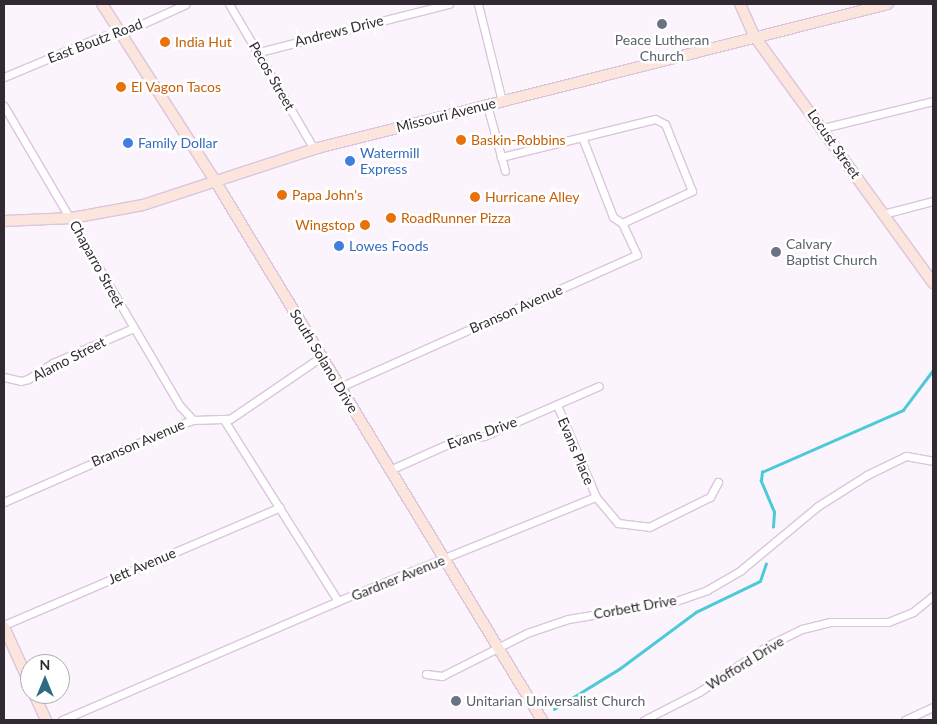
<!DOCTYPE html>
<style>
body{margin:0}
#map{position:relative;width:937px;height:724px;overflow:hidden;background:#fcf4fd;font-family:Lato,sans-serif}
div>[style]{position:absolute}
.stream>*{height:2.5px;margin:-1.25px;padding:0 1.25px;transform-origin:1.25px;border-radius:1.25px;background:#4dcad7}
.roads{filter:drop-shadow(1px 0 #dac6dc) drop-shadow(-1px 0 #dac6dc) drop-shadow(0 1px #dac6dc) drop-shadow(0 -1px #dac6dc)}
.street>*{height:7px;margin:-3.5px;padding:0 3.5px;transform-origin:3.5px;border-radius:3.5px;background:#fff}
.secondary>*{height:10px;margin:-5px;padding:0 5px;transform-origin:5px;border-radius:5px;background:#fbe5dc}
.dots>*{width:14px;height:14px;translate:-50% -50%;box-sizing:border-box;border:2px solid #fff;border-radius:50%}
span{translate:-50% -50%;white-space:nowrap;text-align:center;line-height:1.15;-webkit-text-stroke:5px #fff;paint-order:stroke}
.street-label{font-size:14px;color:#312a32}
.worship-label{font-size:14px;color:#5b616d}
.left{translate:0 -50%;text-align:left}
.food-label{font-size:14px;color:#c56008}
.right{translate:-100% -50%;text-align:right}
.shop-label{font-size:14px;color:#366cbe}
.frame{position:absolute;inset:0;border:5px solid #312a32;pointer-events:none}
.north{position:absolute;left:20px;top:654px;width:50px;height:50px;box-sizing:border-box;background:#fff;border:1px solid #adaaad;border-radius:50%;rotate:0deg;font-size:14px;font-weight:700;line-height:20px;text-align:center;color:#312a32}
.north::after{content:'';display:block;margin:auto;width:18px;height:22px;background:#2e6b81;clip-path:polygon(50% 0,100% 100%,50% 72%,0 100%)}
</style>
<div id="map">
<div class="stream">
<div style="left:773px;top:527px;width:15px;rotate:-86deg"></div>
<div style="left:774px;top:512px;width:34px;rotate:-113deg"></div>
<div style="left:761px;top:481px;width:9px;rotate:-84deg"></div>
<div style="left:762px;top:472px;width:154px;rotate:-23.7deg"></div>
<div style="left:903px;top:410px;width:50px;rotate:-53.1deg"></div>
<div style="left:554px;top:709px;width:76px;rotate:-31.6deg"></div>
<div style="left:619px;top:669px;width:96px;rotate:-36.5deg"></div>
<div style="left:696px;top:612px;width:71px;rotate:-25.8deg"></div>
<div style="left:760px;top:581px;width:18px;rotate:-71deg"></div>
</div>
<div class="roads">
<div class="street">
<div style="left:229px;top:4px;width:168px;rotate:59.6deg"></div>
<div style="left:478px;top:4px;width:100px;rotate:76.1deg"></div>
<div style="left:259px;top:52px;width:196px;rotate:-14.2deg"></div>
<div style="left:4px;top:77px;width:106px;rotate:-22.7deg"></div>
<div style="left:102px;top:36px;width:18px;rotate:-6deg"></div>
<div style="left:120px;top:34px;width:72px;rotate:-24.4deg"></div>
<div style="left:487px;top:105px;width:68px;rotate:74.7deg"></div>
<div style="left:4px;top:106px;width:348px;rotate:59.6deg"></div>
<div style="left:180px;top:406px;width:19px;rotate:47deg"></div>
<div style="left:823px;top:128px;width:113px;rotate:-13.8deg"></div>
<div style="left:582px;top:137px;width:86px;rotate:68.8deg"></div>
<div style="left:613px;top:217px;width:11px;rotate:34deg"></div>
<div style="left:883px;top:214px;width:52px;rotate:-14.6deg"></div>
<div style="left:4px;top:377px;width:17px;rotate:13deg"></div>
<div style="left:21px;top:381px;width:7px;rotate:-16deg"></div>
<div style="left:28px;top:379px;width:30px;rotate:-33deg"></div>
<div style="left:53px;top:363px;width:87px;rotate:-23.6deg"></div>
<div style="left:340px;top:387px;width:325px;rotate:-24deg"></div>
<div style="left:637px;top:255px;width:35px;rotate:-115deg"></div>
<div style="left:622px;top:223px;width:77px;rotate:-24.6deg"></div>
<div style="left:692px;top:191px;width:72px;rotate:-111.9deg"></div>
<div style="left:665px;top:124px;width:11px;rotate:-153deg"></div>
<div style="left:655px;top:119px;width:159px;rotate:166.1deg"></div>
<div style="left:557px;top:405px;width:100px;rotate:67deg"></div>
<div style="left:224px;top:420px;width:214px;rotate:57.8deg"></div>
<div style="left:392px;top:469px;width:73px;rotate:-24.1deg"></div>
<div style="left:459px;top:439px;width:25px;rotate:-7deg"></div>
<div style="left:484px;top:436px;width:125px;rotate:-23.5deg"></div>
<div style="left:4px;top:502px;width:191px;rotate:-23.7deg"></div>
<div style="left:179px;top:425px;width:15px;rotate:-20deg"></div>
<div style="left:193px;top:420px;width:37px;rotate:-2deg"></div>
<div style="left:230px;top:419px;width:110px;rotate:-34.3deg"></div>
<div style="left:4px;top:625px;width:300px;rotate:-23.1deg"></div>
<div style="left:426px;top:674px;width:16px;rotate:7deg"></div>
<div style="left:442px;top:676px;width:95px;rotate:-26.8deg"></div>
<div style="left:527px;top:633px;width:43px;rotate:-18.9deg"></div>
<div style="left:568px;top:619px;width:106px;rotate:-9.2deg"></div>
<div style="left:673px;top:602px;width:36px;rotate:-19deg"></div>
<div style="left:707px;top:590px;width:39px;rotate:-30deg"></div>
<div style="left:741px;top:570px;width:100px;rotate:-39.7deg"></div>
<div style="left:818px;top:506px;width:58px;rotate:-32.3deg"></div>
<div style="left:867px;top:475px;width:43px;rotate:-26deg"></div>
<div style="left:906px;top:456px;width:27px;rotate:10deg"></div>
<div style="left:62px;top:720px;width:301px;rotate:-23.3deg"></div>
<div style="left:338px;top:601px;width:278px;rotate:-22deg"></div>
<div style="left:596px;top:497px;width:34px;rotate:50deg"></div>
<div style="left:618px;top:523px;width:31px;rotate:7deg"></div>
<div style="left:649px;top:527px;width:68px;rotate:-26.2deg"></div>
<div style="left:710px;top:497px;width:17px;rotate:-62deg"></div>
<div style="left:644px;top:720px;width:62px;rotate:-27deg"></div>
<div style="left:699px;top:692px;width:82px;rotate:-34.1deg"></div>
<div style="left:767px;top:646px;width:39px;rotate:-26deg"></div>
<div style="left:802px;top:629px;width:29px;rotate:-14deg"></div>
<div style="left:830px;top:622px;width:58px"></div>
<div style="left:888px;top:622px;width:27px;rotate:-22deg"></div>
<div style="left:913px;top:612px;width:26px;rotate:-39deg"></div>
<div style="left:905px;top:720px;width:31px;rotate:-25deg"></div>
</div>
<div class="secondary">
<div style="left:102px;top:4px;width:208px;rotate:57.4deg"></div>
<div style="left:214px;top:179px;width:633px;rotate:58.77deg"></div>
<div style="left:740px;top:4px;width:36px;rotate:66deg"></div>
<div style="left:755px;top:37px;width:304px;rotate:54.1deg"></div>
<div style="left:4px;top:221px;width:68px;rotate:-2.5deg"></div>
<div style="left:72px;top:218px;width:72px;rotate:-10.4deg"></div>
<div style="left:143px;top:205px;width:180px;rotate:-18.1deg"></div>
<div style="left:314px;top:149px;width:592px;rotate:-14.18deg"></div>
<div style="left:4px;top:627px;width:63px;rotate:65.5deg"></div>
<div style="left:34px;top:694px;width:29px;rotate:65deg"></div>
</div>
</div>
<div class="dots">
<div style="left:662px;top:24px;background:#6b7280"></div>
<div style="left:165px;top:42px;background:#e8710a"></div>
<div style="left:121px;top:87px;background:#e8710a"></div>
<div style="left:461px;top:140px;background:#e8710a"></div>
<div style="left:128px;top:143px;background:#3f7fe0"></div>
<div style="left:350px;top:161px;background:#3f7fe0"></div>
<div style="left:282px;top:195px;background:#e8710a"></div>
<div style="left:475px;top:197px;background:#e8710a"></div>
<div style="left:391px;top:218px;background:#e8710a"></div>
<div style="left:365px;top:225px;background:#e8710a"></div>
<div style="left:339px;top:246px;background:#3f7fe0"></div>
<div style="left:776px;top:252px;background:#6b7280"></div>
<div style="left:456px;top:701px;background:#6b7280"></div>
</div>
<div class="street-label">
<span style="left:339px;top:31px;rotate:-14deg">Andrews Drive</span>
<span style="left:95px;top:41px;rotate:-21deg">East Boutz Road</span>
<span style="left:272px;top:76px;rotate:60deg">Pecos Street</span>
<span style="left:446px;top:115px;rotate:-14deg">Missouri Avenue</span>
<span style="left:834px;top:144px;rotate:55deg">Locust Street</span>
<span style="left:97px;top:264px;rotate:61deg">Chaparro Street</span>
<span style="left:516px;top:309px;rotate:-24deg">Branson Avenue</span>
<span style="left:69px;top:359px;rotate:-27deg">Alamo Street</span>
<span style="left:324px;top:361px;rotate:59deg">South Solano Drive</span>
<span style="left:482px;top:433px;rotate:-19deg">Evans Drive</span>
<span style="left:138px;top:443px;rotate:-23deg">Branson Avenue</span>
<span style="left:576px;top:451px;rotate:67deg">Evans Place</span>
<span style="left:142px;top:566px;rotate:-23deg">Jett Avenue</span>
<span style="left:398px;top:578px;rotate:-22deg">Gardner Avenue</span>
<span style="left:635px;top:607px;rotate:-10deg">Corbett Drive</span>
<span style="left:745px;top:663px;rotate:-32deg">Wofford Drive</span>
</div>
<div class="worship-label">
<span style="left:662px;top:48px">Peace Lutheran<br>Church</span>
<span class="left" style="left:786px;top:252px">Calvary<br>Baptist Church</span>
<span class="left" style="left:466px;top:701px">Unitarian Universalist Church</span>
</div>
<div class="food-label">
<span class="left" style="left:175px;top:42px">India Hut</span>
<span class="left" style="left:131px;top:87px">El Vagon Tacos</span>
<span class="left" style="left:471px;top:140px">Baskin-Robbins</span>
<span class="left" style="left:292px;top:195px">Papa John's</span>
<span class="left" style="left:485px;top:197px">Hurricane Alley</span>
<span class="left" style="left:401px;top:218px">RoadRunner Pizza</span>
<span class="right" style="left:355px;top:225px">Wingstop</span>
</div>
<div class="shop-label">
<span class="left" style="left:138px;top:143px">Family Dollar</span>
<span class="left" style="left:360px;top:161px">Watermill<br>Express</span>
<span class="left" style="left:349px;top:246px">Lowes Foods</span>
</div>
<div class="frame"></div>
<div class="north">N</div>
</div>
